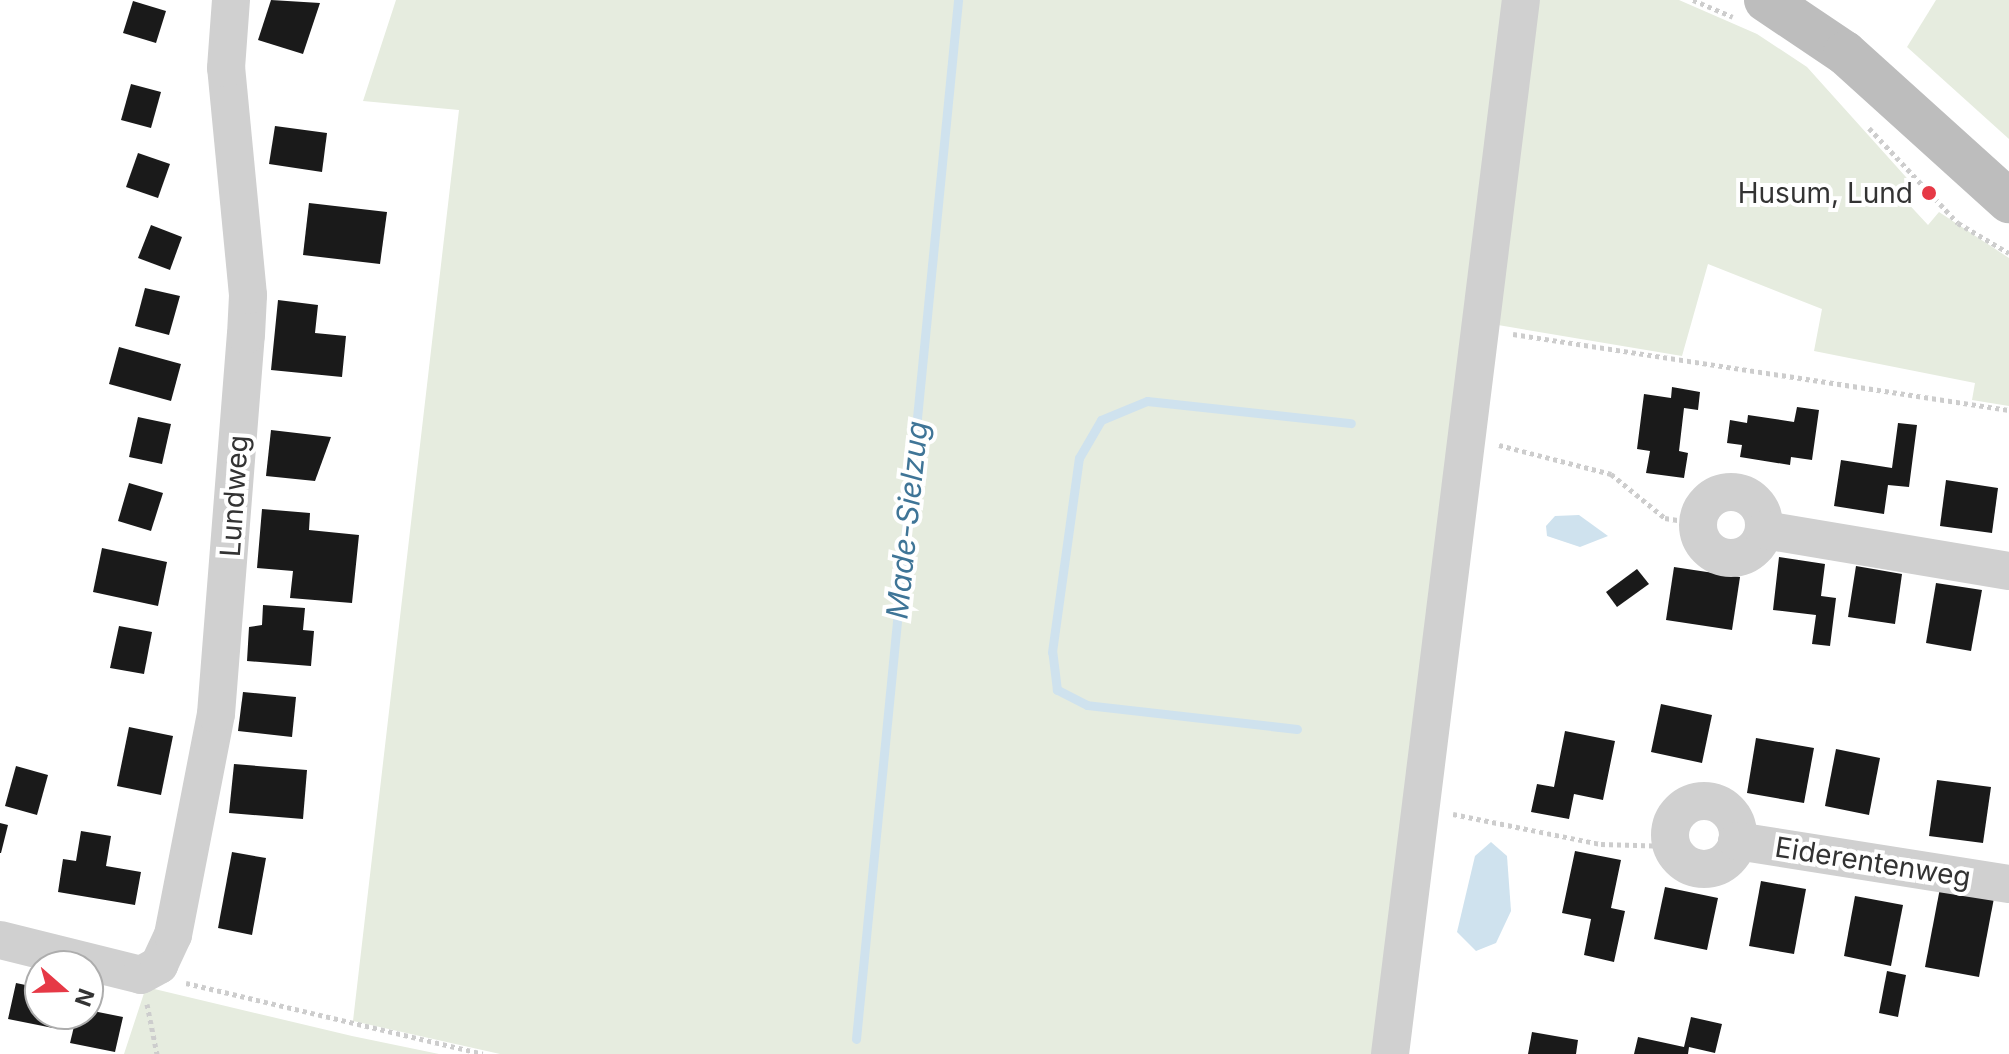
<!DOCTYPE html>
<style>
body{margin:0}
#map{position:relative;width:2009px;height:1054px;overflow:hidden;background:#fff;font-family:Inter,sans-serif}
div>[style]{position:absolute}
.green>*{inset:0;background:#e6ecdf}
.water>*{inset:0;background:#cfe2ee}
.stream>*{height:9px;margin:-4.5px;padding:0 4.5px;transform-origin:4.5px;border-radius:4.5px;background:#cfe2ee}
.building>*{inset:0;background:#1a1a1a}
.path>*{height:5px;margin-top:-2.5px;transform-origin:0;background:repeating-linear-gradient(90deg,#cdcdcd 0 4px,transparent 0 8px)}
.street>*{height:38px;margin:-19px;padding:0 19px;transform-origin:19px;border-radius:19px;background:#d0d0d0}
.street>.ring{margin:-19px;padding:0;box-sizing:content-box;background:none;border:38px solid #d0d0d0;border-radius:50%}
.secondary>*{height:44px;margin:-22px;padding:0 22px;transform-origin:22px;border-radius:22px;background:#bdbdbd}
.dots>*{width:22px;height:22px;translate:-50% -50%;box-sizing:border-box;border:4px solid #fff;border-radius:50%}
span{translate:-50% -50%;white-space:nowrap;text-align:center;line-height:1.15;-webkit-text-stroke:8px #fff;paint-order:stroke}
.poi-label{font-size:28px;color:#333}
.right{translate:-100% -50%;text-align:right}
.street-label{font-size:28px;color:#333}
.water-label{font-size:30px;color:#3f7597;font-style:italic}
.north{position:absolute;left:24px;top:950px;width:80px;height:80px;box-sizing:border-box;background:#fff;border:2px solid #adadad;border-radius:50%;rotate:110deg;font-size:22px;font-weight:700;line-height:32px;text-align:center;color:#333}
.north::after{content:'';display:block;margin:auto;width:28px;height:36px;background:#e63946;clip-path:polygon(50% 0,100% 100%,50% 72%,0 100%)}
</style>
<div id="map">
<div class="green">
<div style="clip-path:polygon(396px 0,1512px 0,1379px 1054px,500px 1054px,353px 1021px,459px 110px,363px 101px)"></div>
<div style="clip-path:polygon(1530px 0,1679px 0,1757px 34px,1807px 67px,1914px 186px,1903px 198px,1928px 225px,1939px 212px,2009px 258px,2009px 406px,1972px 400px,1975px 383px,1814px 351px,1822px 309px,1708px 264px,1682px 356px,1498px 325px)"></div>
<div style="clip-path:polygon(1936px 0,2009px 0,2009px 139px,1907px 47px)"></div>
<div style="clip-path:polygon(146px 987px,352px 1036px,439px 1054px,124px 1054px)"></div>
</div>
<div class="water">
<div style="clip-path:polygon(1579px 515px,1608px 536px,1580px 547px,1547px 536px,1546px 526px,1555px 516px)"></div>
<div style="clip-path:polygon(1491px 842px,1507px 856px,1511px 911px,1496px 943px,1476px 951px,1457px 932px,1475px 856px)"></div>
</div>
<div class="stream">
<div style="left:1297px;top:729px;width:211px;rotate:-173.5deg"></div>
<div style="left:1087px;top:705px;width:34px;rotate:-153deg"></div>
<div style="left:1057px;top:690px;width:38px;rotate:-97deg"></div>
<div style="left:1052px;top:652px;width:196px;rotate:-82.1deg"></div>
<div style="left:1079px;top:458px;width:44px;rotate:-59.9deg"></div>
<div style="left:1101px;top:420px;width:50px;rotate:-22.4deg"></div>
<div style="left:1147px;top:401px;width:205px;rotate:6.2deg"></div>
<div style="left:856px;top:1039px;width:1044px;rotate:-84.39deg"></div>
</div>
<div class="building">
<div style="clip-path:polygon(271px 0,320px 3px,303px 54px,258px 40px)"></div>
<div style="clip-path:polygon(133px 1px,166px 11px,156px 43px,123px 33px)"></div>
<div style="clip-path:polygon(131px 84px,161px 92px,151px 128px,121px 120px)"></div>
<div style="clip-path:polygon(275px 126px,327px 133px,322px 172px,269px 164px)"></div>
<div style="clip-path:polygon(138px 153px,170px 164px,158px 198px,126px 187px)"></div>
<div style="clip-path:polygon(309px 203px,387px 212px,380px 264px,303px 255px)"></div>
<div style="clip-path:polygon(151px 225px,182px 237px,170px 270px,138px 258px)"></div>
<div style="clip-path:polygon(145px 288px,180px 296px,169px 335px,135px 326px)"></div>
<div style="clip-path:polygon(278px 300px,318px 305px,315px 333px,346px 336px,342px 377px,271px 370px)"></div>
<div style="clip-path:polygon(119px 347px,181px 364px,171px 401px,109px 384px)"></div>
<div style="clip-path:polygon(1672px 387px,1700px 392px,1698px 410px,1684px 408px,1679px 451px,1688px 453px,1684px 478px,1646px 473px,1650px 451px,1637px 449px,1644px 394px,1671px 398px)"></div>
<div style="clip-path:polygon(1797px 407px,1819px 410px,1812px 460px,1791px 457px,1790px 465px,1740px 457px,1742px 445px,1727px 443px,1730px 420px,1747px 423px,1748px 415px,1794px 422px)"></div>
<div style="clip-path:polygon(138px 417px,171px 424px,162px 464px,129px 457px)"></div>
<div style="clip-path:polygon(1898px 423px,1917px 425px,1909px 487px,1888px 485px,1884px 514px,1834px 506px,1841px 460px,1892px 468px)"></div>
<div style="clip-path:polygon(271px 430px,331px 437px,315px 481px,266px 476px)"></div>
<div style="clip-path:polygon(1946px 480px,1998px 488px,1992px 533px,1940px 526px)"></div>
<div style="clip-path:polygon(129px 483px,163px 493px,151px 531px,118px 521px)"></div>
<div style="clip-path:polygon(262px 509px,310px 513px,309px 530px,359px 535px,352px 603px,290px 598px,293px 571px,257px 568px)"></div>
<div style="clip-path:polygon(102px 548px,167px 562px,158px 606px,93px 592px)"></div>
<div style="clip-path:polygon(1779px 557px,1825px 564px,1821px 596px,1836px 598px,1830px 646px,1812px 644px,1816px 615px,1773px 610px)"></div>
<div style="clip-path:polygon(1856px 566px,1902px 574px,1895px 624px,1848px 617px)"></div>
<div style="clip-path:polygon(1674px 567px,1740px 577px,1732px 630px,1666px 620px)"></div>
<div style="clip-path:polygon(1637px 569px,1649px 584px,1617px 607px,1606px 592px)"></div>
<div style="clip-path:polygon(1936px 583px,1982px 590px,1971px 651px,1926px 643px)"></div>
<div style="clip-path:polygon(263px 605px,305px 608px,303px 630px,314px 631px,311px 666px,247px 661px,249px 627px,262px 625px)"></div>
<div style="clip-path:polygon(119px 626px,152px 632px,144px 674px,110px 668px)"></div>
<div style="clip-path:polygon(243px 692px,296px 697px,292px 737px,238px 731px)"></div>
<div style="clip-path:polygon(1661px 704px,1712px 715px,1702px 763px,1651px 752px)"></div>
<div style="clip-path:polygon(129px 727px,173px 736px,161px 795px,117px 786px)"></div>
<div style="clip-path:polygon(1565px 731px,1615px 741px,1603px 800px,1574px 794px,1569px 819px,1531px 812px,1537px 784px,1554px 787px)"></div>
<div style="clip-path:polygon(1756px 738px,1814px 748px,1804px 803px,1747px 793px)"></div>
<div style="clip-path:polygon(1836px 749px,1880px 758px,1869px 815px,1825px 806px)"></div>
<div style="clip-path:polygon(234px 764px,307px 770px,303px 819px,229px 813px)"></div>
<div style="clip-path:polygon(16px 766px,48px 775px,37px 815px,5px 806px)"></div>
<div style="clip-path:polygon(1937px 780px,1991px 787px,1983px 843px,1929px 836px)"></div>
<div style="clip-path:polygon(0 823px,8px 825px,1px 853px,0 853px)"></div>
<div style="clip-path:polygon(81px 831px,111px 836px,106px 866px,141px 872px,135px 905px,58px 892px,63px 859px,76px 861px)"></div>
<div style="clip-path:polygon(1575px 851px,1621px 860px,1611px 908px,1625px 911px,1614px 962px,1584px 955px,1591px 919px,1562px 913px)"></div>
<div style="clip-path:polygon(232px 852px,266px 858px,252px 935px,218px 928px)"></div>
<div style="clip-path:polygon(1761px 881px,1806px 889px,1794px 954px,1749px 946px)"></div>
<div style="clip-path:polygon(1665px 887px,1718px 898px,1707px 950px,1654px 939px)"></div>
<div style="clip-path:polygon(1940px 888px,1994px 898px,1979px 977px,1925px 967px)"></div>
<div style="clip-path:polygon(1855px 896px,1903px 905px,1891px 966px,1844px 956px)"></div>
<div style="clip-path:polygon(1887px 971px,1906px 975px,1898px 1017px,1879px 1013px)"></div>
<div style="clip-path:polygon(16px 983px,40px 988px,40px 1014px,56px 1014px,53px 1028px,8px 1019px)"></div>
<div style="clip-path:polygon(88px 1010px,123px 1017px,115px 1052px,70px 1043px,77px 1014px)"></div>
<div style="clip-path:polygon(1691px 1017px,1722px 1024px,1715px 1053px,1689px 1047px,1688px 1054px,1634px 1054px,1638px 1037px,1684px 1047px)"></div>
<div style="clip-path:polygon(1532px 1032px,1578px 1040px,1576px 1054px,1528px 1054px)"></div>
</div>
<div class="path">
<div style="left:1693px;top:0;width:43px;rotate:23deg"></div>
<div style="left:1869px;top:128px;width:130px;rotate:46.9deg"></div>
<div style="left:1958px;top:223px;width:59px;rotate:30.5deg"></div>
<div style="left:1513px;top:334px;width:502px;rotate:8.71deg"></div>
<div style="left:1499px;top:445px;width:116px;rotate:14.5deg"></div>
<div style="left:1611px;top:474px;width:70px;rotate:39.2deg"></div>
<div style="left:1665px;top:518px;width:33px;rotate:9deg"></div>
<div style="left:1453px;top:814px;width:151px;rotate:11.5deg"></div>
<div style="left:1601px;top:844px;width:70px;rotate:1.6deg"></div>
<div style="left:186px;top:983px;width:305px;rotate:13.4deg"></div>
<div style="left:147px;top:1004px;width:51px;rotate:78.7deg"></div>
</div>
<div class="street">
<div class="ring" style="left:1698px;top:492px;width:28px;height:28px"></div>
<div style="left:1764px;top:530px;width:248px;rotate:9.5deg"></div>
<div class="ring" style="left:1670px;top:801px;width:30px;height:30px"></div>
<div style="left:1737px;top:841px;width:275px;rotate:9deg"></div>
<div style="left:0;top:940px;width:145px;rotate:13.9deg"></div>
<div style="left:141px;top:975px;width:21px;rotate:-29deg"></div>
<div style="left:159px;top:965px;width:33px;rotate:-65deg"></div>
<div style="left:173px;top:935px;width:225px;rotate:-79deg"></div>
<div style="left:216px;top:714px;width:380px;rotate:-85.5deg"></div>
<div style="left:246px;top:335px;width:40px;rotate:-87.1deg"></div>
<div style="left:248px;top:295px;width:228px;rotate:-95.5deg"></div>
<div style="left:226px;top:68px;width:68px;rotate:-85.8deg"></div>
<div style="left:1390px;top:1054px;width:1062px;rotate:-82.92deg"></div>
</div>
<div class="secondary">
<div style="left:1766px;top:0;width:95px;rotate:33.9deg"></div>
<div style="left:1845px;top:53px;width:221px;rotate:42.1deg"></div>
</div>
<div class="dots">
<div style="left:1929px;top:193px;background:#e63946"></div>
</div>
<div class="poi-label">
<span class="right" style="left:1913px;top:193px">Husum, Lund</span>
</div>
<div class="street-label">
<span style="left:234px;top:496px;rotate:-86deg">Lundweg</span>
<span style="left:1873px;top:862px;rotate:9deg">Eiderentenweg</span>
</div>
<div class="water-label">
<span style="left:907px;top:520px;rotate:-84deg">Made-Sielzug</span>
</div>
<div class="north">N</div>
</div>
